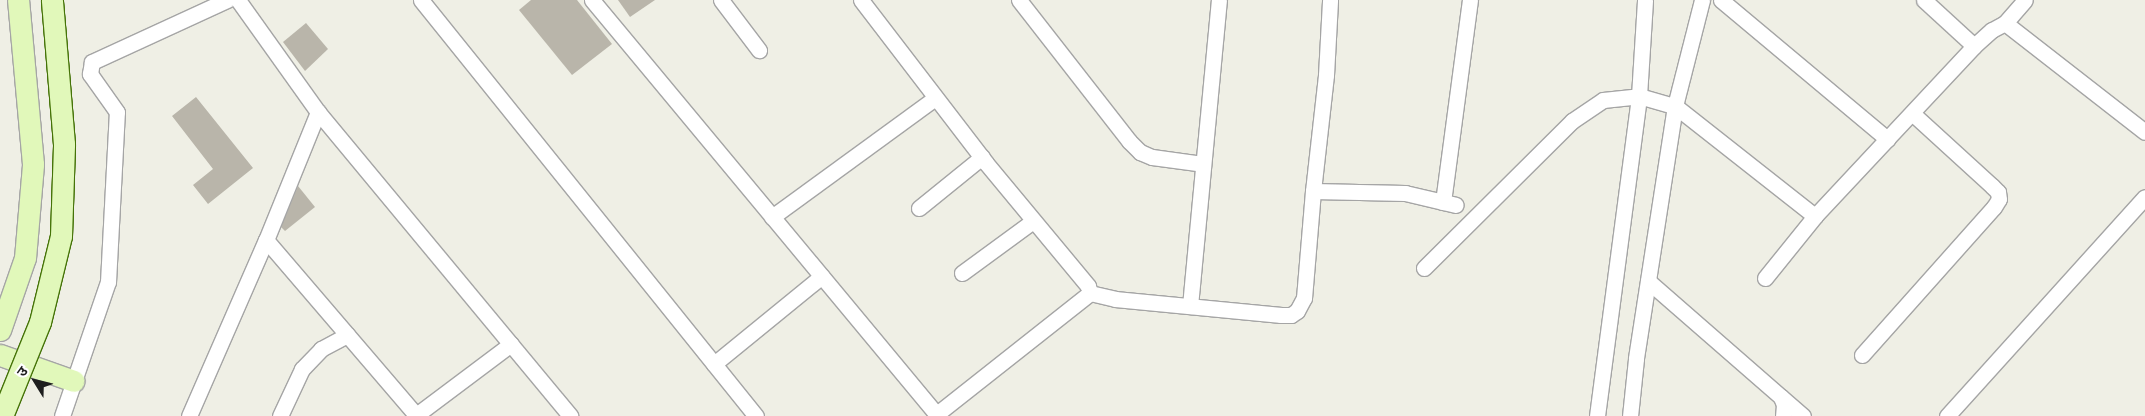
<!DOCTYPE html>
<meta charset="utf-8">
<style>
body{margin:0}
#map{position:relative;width:2145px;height:416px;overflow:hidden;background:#efefe5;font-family:Figtree,"Noto Sans Devanagari",sans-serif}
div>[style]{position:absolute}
.building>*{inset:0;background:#b9b5aa}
.roads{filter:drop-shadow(1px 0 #a5a5a5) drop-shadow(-1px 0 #a5a5a5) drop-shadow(0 1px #a5a5a5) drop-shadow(0 -1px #a5a5a5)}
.street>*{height:15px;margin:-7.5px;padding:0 7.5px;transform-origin:7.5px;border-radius:7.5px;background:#fff}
.secondary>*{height:21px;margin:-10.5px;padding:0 10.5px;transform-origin:10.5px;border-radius:10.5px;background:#e1f8ba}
.bridges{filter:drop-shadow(1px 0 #457308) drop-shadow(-1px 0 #457308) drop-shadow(0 1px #457308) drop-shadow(0 -1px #457308)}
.secondary-bridge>*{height:21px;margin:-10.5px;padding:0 10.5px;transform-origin:10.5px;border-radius:10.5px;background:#e1f8ba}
span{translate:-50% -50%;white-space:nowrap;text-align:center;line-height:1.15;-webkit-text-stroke:4.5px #fff;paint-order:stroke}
.north{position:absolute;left:10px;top:356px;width:50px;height:50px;-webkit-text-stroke:4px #fff;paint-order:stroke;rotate:306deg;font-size:14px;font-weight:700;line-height:20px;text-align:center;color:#1e1e1e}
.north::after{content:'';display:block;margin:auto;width:18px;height:22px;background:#1e1e1e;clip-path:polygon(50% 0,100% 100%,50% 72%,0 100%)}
</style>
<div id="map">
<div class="building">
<div style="clip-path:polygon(531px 0,577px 0,612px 44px,572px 75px,519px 10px)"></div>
<div style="clip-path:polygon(618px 0,655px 0,630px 17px)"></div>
<div style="clip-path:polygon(306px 23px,328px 49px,305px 71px,283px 42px)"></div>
<div style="clip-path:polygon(196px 97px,253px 168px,208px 204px,193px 185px,213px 169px,172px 116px)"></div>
<div style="clip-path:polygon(298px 186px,315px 207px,285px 231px,281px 227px)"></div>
</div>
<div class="roads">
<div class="street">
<div style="left:238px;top:0;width:138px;rotate:54.5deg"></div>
<div style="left:318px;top:112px;width:395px;rotate:50.3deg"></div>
<div style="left:421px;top:0;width:534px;rotate:51.16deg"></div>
<div style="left:592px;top:0;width:541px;rotate:50.25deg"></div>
<div style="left:721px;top:0;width:63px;rotate:52.8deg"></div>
<div style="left:861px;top:0;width:205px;rotate:52.5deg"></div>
<div style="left:986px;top:163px;width:160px;rotate:50.3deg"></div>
<div style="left:1088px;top:286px;width:7px;rotate:74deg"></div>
<div style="left:1090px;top:293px;width:195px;rotate:141.7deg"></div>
<div style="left:1019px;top:0;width:179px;rotate:52deg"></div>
<div style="left:1129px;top:141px;width:16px;rotate:45deg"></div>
<div style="left:1140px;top:152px;width:13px;rotate:23deg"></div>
<div style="left:1152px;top:157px;width:51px;rotate:7.8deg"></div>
<div style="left:1702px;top:0;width:109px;rotate:104.3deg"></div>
<div style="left:1675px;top:106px;width:178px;rotate:38.2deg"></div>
<div style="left:1721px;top:0;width:217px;rotate:39.9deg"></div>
<div style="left:1924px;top:0;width:68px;rotate:42.6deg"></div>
<div style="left:2005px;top:23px;width:177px;rotate:37.9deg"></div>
<div style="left:318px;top:112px;width:138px;rotate:112.1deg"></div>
<div style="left:266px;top:240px;width:232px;rotate:49.4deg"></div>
<div style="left:1313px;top:191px;width:92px;rotate:1.2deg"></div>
<div style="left:1405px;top:193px;width:52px;rotate:13.2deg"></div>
<div style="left:1443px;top:202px;width:204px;rotate:-82.4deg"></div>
<div style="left:919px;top:208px;width:81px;rotate:-39deg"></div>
<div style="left:772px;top:217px;width:202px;rotate:-36.1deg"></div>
<div style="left:1424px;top:268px;width:209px;rotate:-44.8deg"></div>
<div style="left:1572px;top:121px;width:37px;rotate:-34deg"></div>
<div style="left:1603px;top:100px;width:36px;rotate:-6deg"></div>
<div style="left:1639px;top:96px;width:37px;rotate:16deg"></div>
<div style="left:1675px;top:106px;width:256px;rotate:98.8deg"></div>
<div style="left:1636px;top:359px;width:57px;rotate:96deg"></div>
<div style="left:962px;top:273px;width:88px;rotate:-36.2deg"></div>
<div style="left:1765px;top:278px;width:80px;rotate:-51.1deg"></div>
<div style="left:1815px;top:216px;width:105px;rotate:-46.9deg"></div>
<div style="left:1887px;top:139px;width:127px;rotate:-46.9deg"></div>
<div style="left:1974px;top:46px;width:24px;rotate:-42deg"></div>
<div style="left:1992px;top:30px;width:15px;rotate:-28deg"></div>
<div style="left:2005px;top:23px;width:30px;rotate:-49deg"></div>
<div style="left:1648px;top:281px;width:176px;rotate:41.1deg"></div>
<div style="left:1781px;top:397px;width:9px;rotate:69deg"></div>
<div style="left:1784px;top:405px;width:11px;rotate:95deg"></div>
<div style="left:1090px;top:293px;width:26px;rotate:13deg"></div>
<div style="left:1115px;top:299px;width:167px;rotate:5.5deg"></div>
<div style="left:1281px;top:315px;width:10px"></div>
<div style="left:1291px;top:315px;width:7px;rotate:-34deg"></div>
<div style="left:1297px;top:311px;width:15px;rotate:-62deg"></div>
<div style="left:1304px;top:298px;width:107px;rotate:-85.2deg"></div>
<div style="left:1313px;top:191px;width:117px;rotate:-83.6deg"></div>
<div style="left:1326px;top:75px;width:75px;rotate:-86.9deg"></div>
<div style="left:1190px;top:306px;width:307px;rotate:-84.6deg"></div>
<div style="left:1862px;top:355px;width:198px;rotate:-48.3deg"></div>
<div style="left:1994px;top:207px;width:9px;rotate:-58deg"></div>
<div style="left:1999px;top:199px;width:7px;rotate:-98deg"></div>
<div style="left:1998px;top:192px;width:8px;rotate:-135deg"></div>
<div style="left:1992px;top:186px;width:108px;rotate:-137.6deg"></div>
<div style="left:714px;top:364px;width:139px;rotate:-39.2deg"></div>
<div style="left:1781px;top:397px;width:29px;rotate:41deg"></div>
<div style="left:62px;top:416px;width:142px;rotate:-71.1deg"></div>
<div style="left:108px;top:282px;width:170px;rotate:-87deg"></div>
<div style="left:117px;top:112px;width:47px;rotate:-125.4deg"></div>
<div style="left:90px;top:74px;width:12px;rotate:-81deg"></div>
<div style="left:92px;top:62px;width:149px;rotate:-24.7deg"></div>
<div style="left:189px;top:416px;width:192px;rotate:-66.4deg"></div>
<div style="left:280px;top:416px;width:52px;rotate:-64.9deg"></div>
<div style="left:302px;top:369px;width:28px;rotate:-46deg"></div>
<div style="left:321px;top:349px;width:30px;rotate:-28deg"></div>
<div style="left:415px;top:416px;width:120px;rotate:-36.9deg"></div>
<div style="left:1597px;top:416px;width:323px;rotate:-82.5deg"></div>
<div style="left:1639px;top:96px;width:96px;rotate:-86.4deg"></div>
<div style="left:1947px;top:416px;width:295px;rotate:-47.9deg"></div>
</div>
<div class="secondary">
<div style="left:0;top:330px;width:76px;rotate:-70.9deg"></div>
<div style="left:25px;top:258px;width:94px;rotate:-85.1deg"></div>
<div style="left:33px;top:164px;width:165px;rotate:-95.2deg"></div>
<div style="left:0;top:355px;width:78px;rotate:19.4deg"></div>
</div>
</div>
<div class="bridges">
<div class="secondary-bridge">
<div style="left:2px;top:416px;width:101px;rotate:-68deg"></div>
<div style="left:40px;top:322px;width:89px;rotate:-76.3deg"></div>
<div style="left:61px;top:236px;width:92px;rotate:-88.1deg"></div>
<div style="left:64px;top:144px;width:144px;rotate:-94.8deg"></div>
</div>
</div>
<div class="north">उ</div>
</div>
